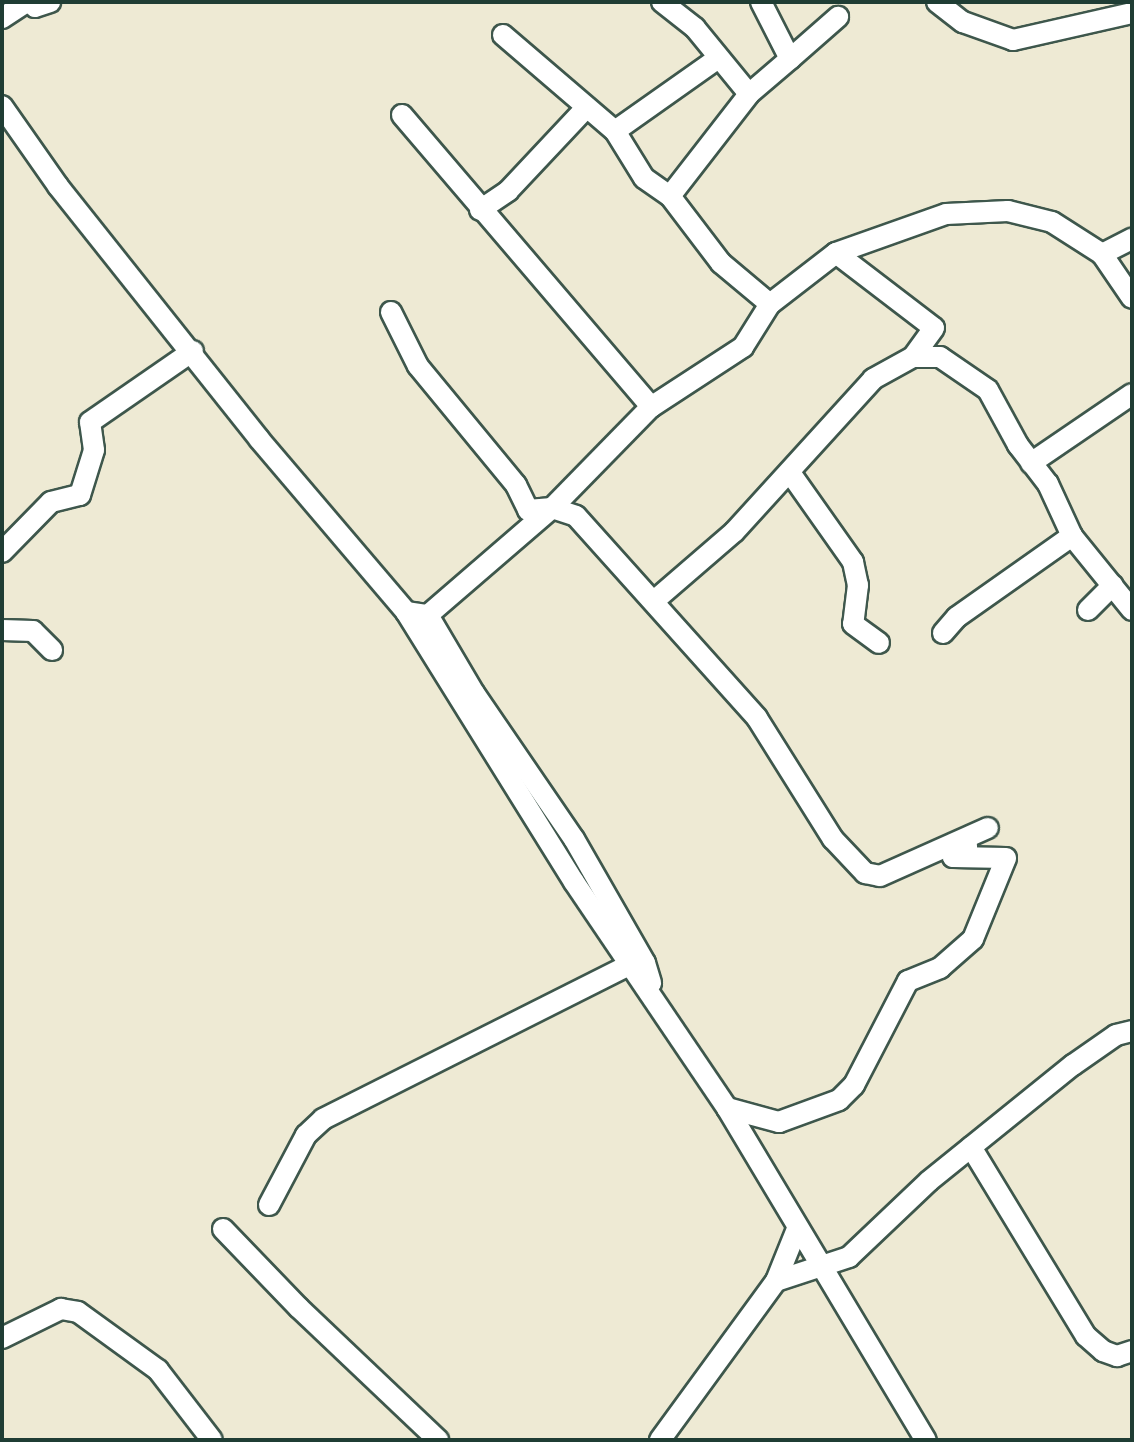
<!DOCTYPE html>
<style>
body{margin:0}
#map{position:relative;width:1134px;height:1442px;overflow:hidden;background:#eeead4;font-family:Caveat,sans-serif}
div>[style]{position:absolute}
.roads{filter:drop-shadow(2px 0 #3e574c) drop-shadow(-2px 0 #3e574c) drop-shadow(0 2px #3e574c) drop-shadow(0 -2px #3e574c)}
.minor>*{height:20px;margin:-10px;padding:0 10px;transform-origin:10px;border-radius:10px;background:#fff}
span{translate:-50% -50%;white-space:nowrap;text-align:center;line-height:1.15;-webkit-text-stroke:6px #f6f6f2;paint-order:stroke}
.frame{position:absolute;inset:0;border:4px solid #1f3d34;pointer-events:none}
</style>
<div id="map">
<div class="roads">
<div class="minor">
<div style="left:31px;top:2px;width:6px;rotate:51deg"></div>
<div style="left:35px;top:7px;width:16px;rotate:-18deg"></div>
<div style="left:662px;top:2px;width:42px;rotate:38.2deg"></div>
<div style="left:695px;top:28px;width:85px;rotate:50.7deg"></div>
<div style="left:761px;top:2px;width:64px;rotate:63deg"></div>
<div style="left:790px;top:59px;width:64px;rotate:-41.2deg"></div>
<div style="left:937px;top:2px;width:33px;rotate:38deg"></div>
<div style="left:963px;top:22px;width:53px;rotate:19.8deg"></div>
<div style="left:1013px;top:40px;width:122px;rotate:-12.8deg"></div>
<div style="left:2px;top:18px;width:30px;rotate:-33deg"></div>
<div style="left:503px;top:35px;width:148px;rotate:40.6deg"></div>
<div style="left:615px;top:131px;width:55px;rotate:58.3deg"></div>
<div style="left:644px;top:178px;width:32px;rotate:35deg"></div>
<div style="left:670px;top:196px;width:84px;rotate:52.7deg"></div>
<div style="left:721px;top:263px;width:64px;rotate:39.9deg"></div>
<div style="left:2px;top:106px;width:98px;rotate:55deg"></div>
<div style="left:58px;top:186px;width:323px;rotate:51.5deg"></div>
<div style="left:259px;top:439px;width:227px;rotate:49.6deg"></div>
<div style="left:406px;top:612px;width:318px;rotate:58.1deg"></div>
<div style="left:574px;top:882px;width:273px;rotate:55.9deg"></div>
<div style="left:727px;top:1108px;width:387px;rotate:59.1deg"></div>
<div style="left:402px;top:115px;width:384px;rotate:49.5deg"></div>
<div style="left:615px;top:131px;width:125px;rotate:-35.2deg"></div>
<div style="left:670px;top:196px;width:129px;rotate:-52.2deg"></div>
<div style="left:749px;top:94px;width:54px;rotate:-40.5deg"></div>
<div style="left:480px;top:210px;width:34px;rotate:-34deg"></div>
<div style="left:508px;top:191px;width:115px;rotate:-46.8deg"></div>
<div style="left:836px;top:253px;width:123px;rotate:37.4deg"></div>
<div style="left:934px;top:328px;width:36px;rotate:126deg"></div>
<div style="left:1102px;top:254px;width:34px;rotate:-27deg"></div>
<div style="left:391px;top:312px;width:60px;rotate:63.4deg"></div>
<div style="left:418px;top:366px;width:154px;rotate:50.5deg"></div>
<div style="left:516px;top:485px;width:28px;rotate:64deg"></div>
<div style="left:528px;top:510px;width:24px;rotate:-5deg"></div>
<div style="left:552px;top:508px;width:25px;rotate:18deg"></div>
<div style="left:576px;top:516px;width:271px;rotate:48.1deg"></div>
<div style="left:757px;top:718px;width:143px;rotate:57.9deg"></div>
<div style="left:833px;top:839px;width:47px;rotate:46.7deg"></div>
<div style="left:865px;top:873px;width:15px;rotate:11deg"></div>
<div style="left:880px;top:876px;width:118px;rotate:-24deg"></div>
<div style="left:1031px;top:463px;width:122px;rotate:-34.3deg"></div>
<div style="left:791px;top:474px;width:108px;rotate:54.8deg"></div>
<div style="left:853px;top:562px;width:24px;rotate:78deg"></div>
<div style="left:858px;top:585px;width:39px;rotate:97deg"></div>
<div style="left:853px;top:624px;width:32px;rotate:36deg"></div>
<div style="left:2px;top:552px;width:70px;rotate:-45.6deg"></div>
<div style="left:51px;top:502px;width:30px;rotate:-14deg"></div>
<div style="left:80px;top:495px;width:47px;rotate:-72.7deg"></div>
<div style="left:94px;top:450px;width:28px;rotate:-98deg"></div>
<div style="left:90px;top:422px;width:125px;rotate:-34.6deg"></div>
<div style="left:654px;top:601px;width:106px;rotate:-40.8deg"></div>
<div style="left:734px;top:532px;width:207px;rotate:-47.7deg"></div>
<div style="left:873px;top:379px;width:46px;rotate:-28.8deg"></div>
<div style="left:913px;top:357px;width:27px"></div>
<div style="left:940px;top:357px;width:58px;rotate:34.5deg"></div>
<div style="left:988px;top:390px;width:63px;rotate:61.4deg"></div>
<div style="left:1018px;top:445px;width:49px;rotate:52.4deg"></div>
<div style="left:1048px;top:484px;width:57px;rotate:65.2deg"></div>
<div style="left:1072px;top:536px;width:95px;rotate:51deg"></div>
<div style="left:1088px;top:610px;width:35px;rotate:-45deg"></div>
<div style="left:406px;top:612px;width:22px;rotate:8deg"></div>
<div style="left:428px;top:615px;width:164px;rotate:-40.8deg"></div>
<div style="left:552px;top:508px;width:141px;rotate:-45.6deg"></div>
<div style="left:651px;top:407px;width:110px;rotate:-33.1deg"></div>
<div style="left:743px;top:347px;width:51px;rotate:-57.9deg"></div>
<div style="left:770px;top:304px;width:83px;rotate:-37.7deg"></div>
<div style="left:836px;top:253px;width:117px;rotate:-19.5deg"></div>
<div style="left:946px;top:214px;width:62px;rotate:-2.8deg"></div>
<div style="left:1008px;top:211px;width:45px;rotate:14deg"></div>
<div style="left:1052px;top:222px;width:59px;rotate:32.6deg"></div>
<div style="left:1102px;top:254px;width:53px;rotate:55.7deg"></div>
<div style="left:428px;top:615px;width:91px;rotate:59.5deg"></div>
<div style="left:474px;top:693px;width:177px;rotate:55.6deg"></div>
<div style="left:574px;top:839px;width:143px;rotate:60.2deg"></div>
<div style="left:645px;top:963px;width:21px;rotate:73deg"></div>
<div style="left:2px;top:630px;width:31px;rotate:2deg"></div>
<div style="left:33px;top:631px;width:27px;rotate:45deg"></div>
<div style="left:943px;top:633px;width:21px;rotate:-49deg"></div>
<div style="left:957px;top:617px;width:141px;rotate:-35.2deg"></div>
<div style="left:727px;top:1108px;width:54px;rotate:15.1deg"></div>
<div style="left:779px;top:1122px;width:64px;rotate:-20.1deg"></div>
<div style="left:839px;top:1100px;width:21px;rotate:-45deg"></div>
<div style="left:854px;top:1085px;width:117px;rotate:-62.6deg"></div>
<div style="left:908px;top:981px;width:35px;rotate:-22deg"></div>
<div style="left:940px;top:968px;width:44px;rotate:-41.3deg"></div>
<div style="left:973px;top:939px;width:87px;rotate:-67.8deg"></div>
<div style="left:1006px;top:858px;width:53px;rotate:-178.9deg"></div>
<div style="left:953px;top:857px;width:18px;rotate:-38deg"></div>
<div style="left:971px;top:1147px;width:221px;rotate:58.7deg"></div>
<div style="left:1086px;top:1336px;width:23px;rotate:41deg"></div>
<div style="left:1103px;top:1351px;width:15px;rotate:20deg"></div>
<div style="left:1117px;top:1356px;width:16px;rotate:-18deg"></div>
<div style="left:269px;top:1205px;width:79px;rotate:-62.1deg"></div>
<div style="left:306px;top:1135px;width:23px;rotate:-43deg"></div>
<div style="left:323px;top:1119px;width:343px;rotate:-26.7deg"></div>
<div style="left:223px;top:1229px;width:110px;rotate:46.1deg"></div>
<div style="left:299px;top:1308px;width:192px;rotate:43.5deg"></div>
<div style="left:776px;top:1281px;width:77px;rotate:-18.2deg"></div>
<div style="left:849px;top:1257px;width:110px;rotate:-43.5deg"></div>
<div style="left:929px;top:1181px;width:185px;rotate:-38.9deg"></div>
<div style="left:1073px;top:1065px;width:52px;rotate:-34.9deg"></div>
<div style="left:1116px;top:1035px;width:16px;rotate:-14deg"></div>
<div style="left:2px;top:1338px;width:66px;rotate:-26.2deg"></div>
<div style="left:61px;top:1309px;width:17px;rotate:10deg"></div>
<div style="left:78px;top:1312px;width:99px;rotate:35.9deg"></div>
<div style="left:158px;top:1370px;width:88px;rotate:52.4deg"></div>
<div style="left:660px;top:1440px;width:197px;rotate:-53.9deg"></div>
<div style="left:776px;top:1281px;width:56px;rotate:-68deg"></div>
</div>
</div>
<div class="frame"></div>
</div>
